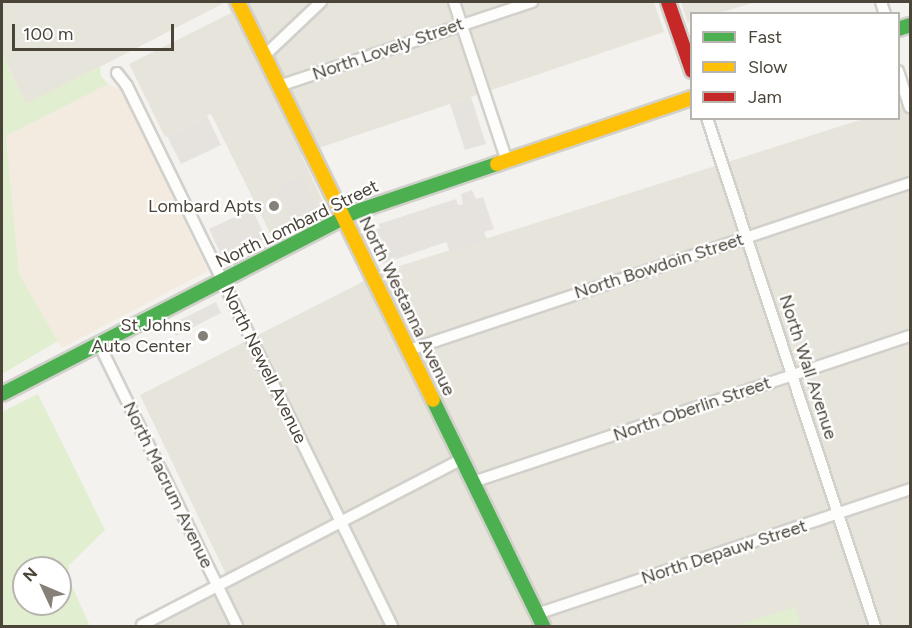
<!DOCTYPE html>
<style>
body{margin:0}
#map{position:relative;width:912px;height:628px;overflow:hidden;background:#f4f2ee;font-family:Figtree,sans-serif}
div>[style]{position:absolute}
.residential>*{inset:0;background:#e7e4dc}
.commercial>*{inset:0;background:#f3ebdf}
.green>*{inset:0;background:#e1eecf}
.parking>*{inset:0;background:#e6e3df}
.roads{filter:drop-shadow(2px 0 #d2d0cb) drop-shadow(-2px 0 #d2d0cb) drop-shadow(0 2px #d2d0cb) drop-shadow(0 -2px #d2d0cb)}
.street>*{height:10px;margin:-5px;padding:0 5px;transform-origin:5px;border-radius:5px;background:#fdfdfc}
.fast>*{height:14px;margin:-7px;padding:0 7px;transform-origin:7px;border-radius:7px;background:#4caf50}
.slow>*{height:14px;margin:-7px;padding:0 7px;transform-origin:7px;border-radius:7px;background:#ffc107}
.jam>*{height:14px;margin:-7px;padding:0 7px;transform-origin:7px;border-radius:7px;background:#c62828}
.dots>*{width:16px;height:16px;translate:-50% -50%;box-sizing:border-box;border:3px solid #fff;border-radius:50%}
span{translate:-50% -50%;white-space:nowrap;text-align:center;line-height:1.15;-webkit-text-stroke:4.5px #fff;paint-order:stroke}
.street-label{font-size:18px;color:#4b4439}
.poi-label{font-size:18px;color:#4b4439}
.right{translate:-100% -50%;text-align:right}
.frame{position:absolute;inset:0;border:3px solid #4b4439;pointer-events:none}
.legend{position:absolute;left:690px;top:12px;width:210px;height:108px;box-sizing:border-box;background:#fff;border:2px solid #b7b4b0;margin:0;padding:8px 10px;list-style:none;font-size:18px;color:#4b4439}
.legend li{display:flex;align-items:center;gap:12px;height:30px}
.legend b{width:30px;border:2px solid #b7b4b0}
.north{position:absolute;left:12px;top:556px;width:60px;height:60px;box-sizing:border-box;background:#fff;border:2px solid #b7b4b0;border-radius:50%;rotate:314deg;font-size:16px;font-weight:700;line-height:24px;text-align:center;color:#4b4439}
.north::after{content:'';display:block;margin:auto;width:21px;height:27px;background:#868178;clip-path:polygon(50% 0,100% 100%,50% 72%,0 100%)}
.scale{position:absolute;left:12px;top:24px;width:162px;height:27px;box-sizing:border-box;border:3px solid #4b4439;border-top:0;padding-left:8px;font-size:18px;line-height:21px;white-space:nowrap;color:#4b4439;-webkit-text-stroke:4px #fff;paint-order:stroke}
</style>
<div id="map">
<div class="residential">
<div style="clip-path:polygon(2px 2px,654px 2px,664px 32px,301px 154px,327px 210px,272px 237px,211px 114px,165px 137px,129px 64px,231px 13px,226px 2px,26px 105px,2px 53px)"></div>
<div style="clip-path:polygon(681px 2px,756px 2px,719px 13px,692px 14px,688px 24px)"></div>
<div style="clip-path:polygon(910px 103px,910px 626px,154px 626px,232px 587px,140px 395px,384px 271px,863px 119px,898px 118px,899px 107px)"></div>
</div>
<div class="commercial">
<div style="clip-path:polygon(108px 84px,122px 90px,208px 271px,62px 348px,19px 274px,6px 136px)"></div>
</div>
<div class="green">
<div style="clip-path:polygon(2px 53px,26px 104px,100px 67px,101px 76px,108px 84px,6px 136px,19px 274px,58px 341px,2px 374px)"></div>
<div style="clip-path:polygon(evenodd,38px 394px,105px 530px,69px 565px,68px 577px,90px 626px,2px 626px,2px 412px,38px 394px,24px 568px,60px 568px,60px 604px,24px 604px,24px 568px)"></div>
<div style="clip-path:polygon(795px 607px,801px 626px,735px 626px)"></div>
</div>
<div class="parking">
<div style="clip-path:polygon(471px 97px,486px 144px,465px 150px,450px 104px)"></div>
<div style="clip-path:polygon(207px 116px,221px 145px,181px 164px,167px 136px)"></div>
<div style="clip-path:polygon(302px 176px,318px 209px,292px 222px,276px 189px)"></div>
<div style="clip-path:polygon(472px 190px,476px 199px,483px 197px,494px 229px,484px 232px,487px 240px,450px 252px,446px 242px,382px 264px,372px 231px,380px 228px,379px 224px,456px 199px,458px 205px,463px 204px,461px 194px)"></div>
<div style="clip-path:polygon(252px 209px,266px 238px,223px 259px,209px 229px)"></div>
<div style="clip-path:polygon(216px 302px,221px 313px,176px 336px,170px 325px)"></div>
</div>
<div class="roads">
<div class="street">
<div style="left:454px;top:2px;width:164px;rotate:71.6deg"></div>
<div style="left:881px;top:2px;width:13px;rotate:72deg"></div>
<div style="left:264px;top:56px;width:79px;rotate:-43.5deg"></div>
<div style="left:898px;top:71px;width:38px;rotate:72deg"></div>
<div style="left:117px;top:73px;width:16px;rotate:52deg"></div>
<div style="left:127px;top:86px;width:602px;rotate:63.86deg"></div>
<div style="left:279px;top:86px;width:267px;rotate:-18.4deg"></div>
<div style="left:707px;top:118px;width:535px;rotate:71.7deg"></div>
<div style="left:99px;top:344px;width:314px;rotate:63.9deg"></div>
<div style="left:409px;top:350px;width:528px;rotate:-18.43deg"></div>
<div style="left:473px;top:482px;width:461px;rotate:-18.5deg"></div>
<div style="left:537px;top:614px;width:393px;rotate:-18.5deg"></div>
<div style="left:142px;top:625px;width:360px;rotate:-27.4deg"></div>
</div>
<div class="fast">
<div style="left:898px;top:29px;width:13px;rotate:-18deg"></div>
<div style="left:2px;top:394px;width:397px;rotate:-27.3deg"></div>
<div style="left:355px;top:212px;width:150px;rotate:-18.7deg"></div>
<div style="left:433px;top:400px;width:251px;rotate:64deg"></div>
</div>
<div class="slow">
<div style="left:238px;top:2px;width:443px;rotate:63.9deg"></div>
<div style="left:497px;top:164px;width:206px;rotate:-18.7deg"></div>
</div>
<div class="jam">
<div style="left:668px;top:2px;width:73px;rotate:70.8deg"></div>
</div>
</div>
<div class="dots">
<div style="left:274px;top:206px;background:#868178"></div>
<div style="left:203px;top:336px;background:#868178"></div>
</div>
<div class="street-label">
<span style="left:388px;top:49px;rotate:-19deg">North Lovely Street</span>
<span style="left:297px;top:224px;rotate:-26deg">North Lombard Street</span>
<span style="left:659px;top:266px;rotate:-18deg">North Bowdoin Street</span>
<span style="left:407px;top:306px;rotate:64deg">North Westanna Avenue</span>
<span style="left:264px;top:365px;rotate:64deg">North Newell Avenue</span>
<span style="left:808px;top:367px;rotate:72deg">North Wall Avenue</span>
<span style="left:692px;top:409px;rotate:-19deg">North Oberlin Street</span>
<span style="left:168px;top:485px;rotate:64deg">North Macrum Avenue</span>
<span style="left:724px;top:552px;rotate:-18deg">North Depauw Street</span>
</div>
<div class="poi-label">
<span class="right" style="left:262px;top:206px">Lombard Apts</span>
<span class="right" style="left:191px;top:336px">St Johns<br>Auto Center</span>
</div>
<div class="frame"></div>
<ul class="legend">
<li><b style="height:8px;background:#4caf50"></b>Fast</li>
<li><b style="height:8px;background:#ffc107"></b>Slow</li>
<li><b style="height:8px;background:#c62828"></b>Jam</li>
</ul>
<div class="north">N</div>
<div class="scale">100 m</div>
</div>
